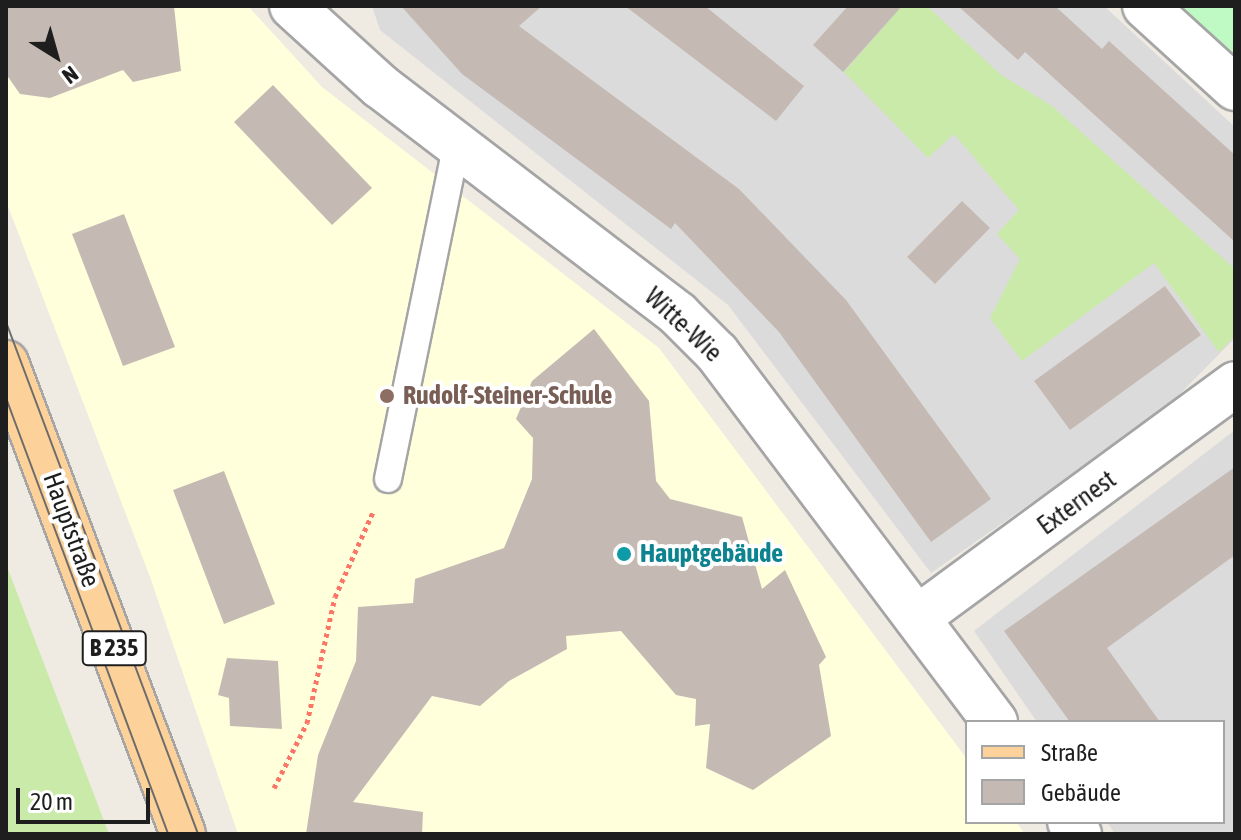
<!DOCTYPE html>
<meta charset="utf-8">
<style>
body{margin:0}
#map{position:relative;width:1241px;height:840px;overflow:hidden;background:#efebe3;font-family:"Asap Condensed",sans-serif}
div>[style]{position:absolute}
.residential>*{inset:0;background:#dcdbdb}
.education>*{inset:0;background:#ffffdc}
.grass>*{inset:0;background:#c9eaa8}
.park>*{inset:0;background:#bffac4}
.building>*{inset:0;background:#c4bab3}
.path>*{height:5px;margin-top:-2.5px;transform-origin:0;background:repeating-linear-gradient(90deg,#fc7667 0 4px,transparent 0 8px)}
.roads{filter:drop-shadow(2px 0 #a5a5a5) drop-shadow(-2px 0 #a5a5a5) drop-shadow(0 2px #a5a5a5) drop-shadow(0 -2px #a5a5a5)}
.service>*{height:26px;margin:-13px;padding:0 13px;transform-origin:13px;border-radius:13px;background:#fff}
.minor>*{height:44px;margin:-22px;padding:0 22px;transform-origin:22px;border-radius:22px;background:#fff}
.primary>*{height:44px;margin:-22px;padding:0 22px;transform-origin:22px;border-radius:22px;background:#fdd29a}
.tram>*{height:2px;margin:-1px;padding:0 1px;transform-origin:1px;border-radius:1px;background:#6c6c6c}
.dots>*{width:22px;height:22px;translate:-50% -50%;box-sizing:border-box;border:4px solid #fff;border-radius:50%}
span{translate:-50% -50%;white-space:nowrap;text-align:center;line-height:1.15;-webkit-text-stroke:8px #fff;paint-order:stroke}
.shield-label span{padding:2px 6px;background:#fff;border:2px solid;border-radius:6px;-webkit-text-stroke-width:0}
.shield-label{font-size:24px;color:#1e1e1e;font-weight:700}
.street-label{font-size:26px;color:#1e1e1e}
.education-label{font-size:26px;color:#785e54;font-weight:700}
.left{translate:0 -50%;text-align:left}
.culture-label{font-size:26px;color:#0d838f;font-weight:700}
.frame{position:absolute;inset:0;border:8px solid #1e1e1e;pointer-events:none}
.legend{position:absolute;left:965px;top:720px;width:260px;height:104px;box-sizing:border-box;background:#fff;border:2px solid #a5a5a5;margin:0;padding:10px 14px;list-style:none;font-size:24px;color:#1e1e1e}
.legend li{display:flex;align-items:center;gap:16px;height:40px}
.legend b{width:40px;border:2px solid #a5a5a5}
.north{position:absolute;left:16px;top:16px;width:80px;height:80px;-webkit-text-stroke:6px #fff;paint-order:stroke;rotate:143deg;font-size:22px;font-weight:700;line-height:32px;text-align:center;color:#1e1e1e}
.north::after{content:'';display:block;margin:auto;width:28px;height:36px;background:#1e1e1e;clip-path:polygon(50% 0,100% 100%,50% 72%,0 100%)}
.scale{position:absolute;left:16px;top:788px;width:134px;height:36px;box-sizing:border-box;border:4px solid #1e1e1e;border-top:0;padding-left:10px;font-size:24px;line-height:28px;white-space:nowrap;color:#1e1e1e;-webkit-text-stroke:6px #fff;paint-order:stroke}
</style>
<div id="map">
<div class="residential">
<div style="clip-path:polygon(372px 6px,1104px 6px,1235px 127px,1235px 338px,1163px 411px,931px 573px,728px 305px,380px 30px)"></div>
<div style="clip-path:polygon(1235px 430px,1235px 834px,1115px 834px,1107px 822px,1223px 822px,1223px 722px,1037px 722px,974px 631px)"></div>
</div>
<div class="education">
<div style="clip-path:polygon(6px 6px,248px 6px,322px 87px,659px 348px,967px 759px,967px 822px,1016px 822px,1025px 834px,238px 834px,150px 577px,6px 201px)"></div>
</div>
<div class="grass">
<div style="clip-path:polygon(888px 6px,927px 6px,1001px 75px,1052px 106px,1235px 269px,1235px 336px,1219px 352px,1154px 263px,1022px 361px,990px 318px,1020px 259px,997px 234px,1019px 210px,954px 134px,928px 158px,844px 72px,895px 14px)"></div>
<div style="clip-path:polygon(6px 564px,109px 834px,6px 834px)"></div>
</div>
<div class="park">
<div style="clip-path:polygon(1177px 6px,1235px 6px,1235px 56px)"></div>
</div>
<div class="building">
<div style="clip-path:polygon(6px 6px,174px 6px,181px 71px,133px 82px,123px 70px,50px 98px,20px 94px,6px 74px)"></div>
<div style="clip-path:polygon(401px 6px,542px 6px,519px 26px,739px 189px,846px 300px,991px 499px,931px 542px,779px 332px,675px 223px,671px 229px,462px 74px)"></div>
<div style="clip-path:polygon(625px 6px,705px 6px,804px 86px,776px 121px)"></div>
<div style="clip-path:polygon(848px 6px,902px 6px,843px 72px,813px 45px)"></div>
<div style="clip-path:polygon(958px 6px,1055px 6px,1102px 49px,1109px 41px,1235px 155px,1235px 242px,1025px 52px,1018px 60px)"></div>
<div style="clip-path:polygon(273px 85px,372px 188px,332px 225px,234px 122px)"></div>
<div style="clip-path:polygon(962px 201px,990px 228px,935px 284px,907px 257px)"></div>
<div style="clip-path:polygon(124px 214px,175px 347px,123px 366px,72px 234px)"></div>
<div style="clip-path:polygon(1165px 286px,1201px 335px,1070px 430px,1034px 381px)"></div>
<div style="clip-path:polygon(594px 329px,649px 401px,656px 481px,670px 499px,742px 517px,762px 589px,785px 570px,826px 657px,819px 665px,831px 736px,753px 790px,706px 768px,710px 724px,695px 726px,696px 699px,676px 695px,621px 631px,566px 636px,567px 649px,509px 681px,480px 706px,432px 696px,353px 802px,423px 812px,422px 834px,306px 834px,318px 755px,356px 661px,358px 607px,413px 603px,415px 579px,504px 548px,532px 479px,533px 438px,516px 419px,532px 381px)"></div>
<div style="clip-path:polygon(1235px 467px,1235px 555px,1107px 648px,1160px 722px,1070px 722px,1004px 631px)"></div>
<div style="clip-path:polygon(224px 471px,275px 604px,224px 624px,173px 490px)"></div>
<div style="clip-path:polygon(227px 658px,278px 661px,282px 729px,230px 726px,229px 698px,218px 695px)"></div>
</div>
<div class="path">
<div style="left:274px;top:788px;width:73px;rotate:-63.1deg"></div>
<div style="left:307px;top:723px;width:129px;rotate:-77.5deg"></div>
<div style="left:335px;top:597px;width:95px;rotate:-65.9deg"></div>
</div>
<div class="roads">
<div class="service">
<div style="left:388px;top:479px;width:339px;rotate:-78.4deg"></div>
</div>
<div class="minor">
<div style="left:292px;top:6px;width:119px;rotate:42.3deg"></div>
<div style="left:380px;top:86px;width:375px;rotate:37.4deg"></div>
<div style="left:678px;top:314px;width:55px;rotate:45deg"></div>
<div style="left:717px;top:353px;width:462px;rotate:53deg"></div>
<div style="left:1145px;top:6px;width:122px;rotate:42.3deg"></div>
<div style="left:917px;top:618px;width:395px;rotate:-36.3deg"></div>
<div style="left:1070px;top:822px;width:15px;rotate:53deg"></div>
</div>
<div class="primary">
<div style="left:6px;top:363px;width:503px;rotate:69.4deg"></div>
</div>
</div>
<div class="tram">
<div style="left:6px;top:322px;width:547px;rotate:69.44deg"></div>
<div style="left:6px;top:398px;width:465px;rotate:69.6deg"></div>
</div>
<div class="dots">
<div style="left:387px;top:396px;background:#8d6e63"></div>
<div style="left:624px;top:554px;background:#0f9aa8"></div>
</div>
<div class="shield-label">
<span style="left:114px;top:648px">B 235</span>
</div>
<div class="street-label">
<span style="left:683px;top:325px;rotate:43deg">Witte-Wie</span>
<span style="left:1077px;top:503px;rotate:-36deg">Externest</span>
<span style="left:71px;top:530px;rotate:70deg">Hauptstraße</span>
</div>
<div class="education-label">
<span class="left" style="left:403px;top:396px">Rudolf-Steiner-Schule</span>
</div>
<div class="culture-label">
<span class="left" style="left:640px;top:554px">Hauptgebäude</span>
</div>
<div class="frame"></div>
<ul class="legend">
<li><b style="height:10px;background:#fdd29a"></b>Straße</li>
<li><b style="height:22px;background:#c4bab3"></b>Gebäude</li>
</ul>
<div class="north">N</div>
<div class="scale">20 m</div>
</div>
